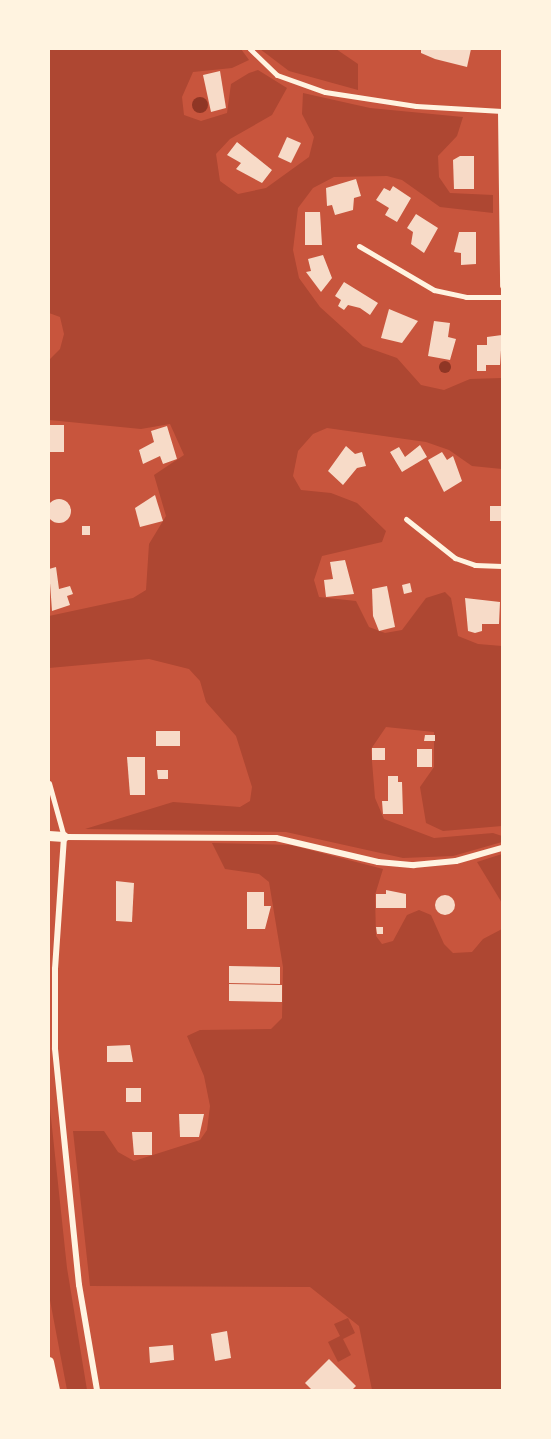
<!DOCTYPE html>
<style>
body{margin:0}
#map{position:relative;width:551px;height:1439px;overflow:hidden;background:#c8553d;font-family:Poppins,sans-serif}
div>[style]{position:absolute}
.green>*{inset:0;background:#ae4732}
.water>*{inset:0;background:#8f3625}
.round{border-radius:50%}
.building>*{inset:0;background:#f7dbc8}
.minor>*{height:5px;margin:-2.5px;padding:0 2.5px;transform-origin:2.5px;border-radius:2.5px;background:#fff3e0}
.tertiary>*{height:6px;margin:-3px;padding:0 3px;transform-origin:3px;border-radius:3px;background:#fff3e0}
.motorway>*{height:10px;margin:-5px;padding:0 5px;transform-origin:5px;border-radius:5px;background:#fff3e0}
span{translate:-50% -50%;white-space:nowrap;text-align:center;line-height:1.15;-webkit-text-stroke:5px #fff3e0;paint-order:stroke}
.frame{position:absolute;inset:0;border:50px solid #fff3e0;pointer-events:none}
</style>
<div id="map">
<div class="green">
<div style="clip-path:polygon(49px 49px,241px 49px,249px 60px,232px 68px,193px 72px,182px 97px,184px 115px,201px 121px,227px 113px,231px 84px,249px 73px,258px 70px,287px 88px,272px 115px,230px 139px,216px 154px,220px 181px,238px 194px,266px 188px,309px 157px,314px 137px,302px 114px,303px 93px,370px 108px,463px 117px,457px 136px,438px 156px,439px 177px,450px 193px,493px 195px,493px 213px,440px 207px,402px 180px,387px 176px,334px 177px,313px 188px,298px 208px,293px 250px,299px 278px,320px 307px,363px 346px,397px 358px,421px 385px,444px 390px,470px 379px,502px 378px,502px 469px,472px 466px,449px 450px,426px 442px,327px 428px,313px 434px,298px 451px,293px 476px,301px 490px,331px 493px,357px 503px,386px 531px,382px 542px,322px 556px,314px 580px,319px 597px,356px 601px,369px 627px,385px 633px,402px 630px,426px 598px,445px 592px,451px 598px,458px 636px,478px 644px,502px 646px,502px 826px,443px 831px,426px 823px,420px 787px,434px 767px,434px 732px,386px 727px,371px 749px,375px 798px,384px 819px,434px 838px,493px 833px,502px 836px,502px 842px,453px 856px,403px 858px,286px 832px,85px 829px,173px 802px,240px 807px,250px 801px,252px 787px,236px 736px,206px 702px,200px 681px,189px 669px,149px 659px,49px 668px,49px 616px,133px 598px,146px 590px,149px 544px,166px 516px,154px 475px,184px 455px,170px 424px,141px 429px,49px 420px,49px 360px,60px 349px,64px 334px,60px 317px,49px 313px)"></div>
<div style="clip-path:polygon(260px 49px,336px 49px,358px 64px,358px 90px,289px 71px)"></div>
<div style="clip-path:polygon(212px 843px,291px 845px,383px 869px,375px 895px,376px 936px,382px 944px,393px 941px,407px 915px,419px 910px,431px 915px,444px 944px,453px 953px,472px 952px,483px 939px,502px 929px,502px 1390px,372px 1390px,359px 1326px,310px 1287px,90px 1286px,73px 1131px,104px 1131px,118px 1152px,134px 1161px,200px 1140px,207px 1130px,210px 1106px,204px 1076px,187px 1036px,200px 1030px,271px 1029px,282px 1018px,283px 967px,269px 882px,259px 874px,225px 869px)"></div>
<div style="clip-path:polygon(502px 854px,502px 903px,477px 862px)"></div>
<div style="clip-path:polygon(49px 1099px,67px 1268px,87px 1390px,67px 1390px,49px 1295px)"></div>
<div style="clip-path:polygon(348px 1318px,355px 1333px,343px 1339px,351px 1355px,338px 1362px,328px 1342px,340px 1336px,334px 1324px)"></div>
</div>
<div class="water">
<div class="round" style="left:192px;top:97px;width:16px;height:16px"></div>
<div class="round" style="left:439px;top:361px;width:12px;height:12px"></div>
</div>
<div class="building">
<div style="clip-path:polygon(421px 49px,471px 49px,467px 67px,435px 59px,421px 53px)"></div>
<div style="clip-path:polygon(220px 71px,226px 108px,211px 112px,203px 75px)"></div>
<div style="clip-path:polygon(287px 137px,301px 143px,291px 163px,278px 157px)"></div>
<div style="clip-path:polygon(237px 142px,272px 170px,262px 183px,236px 169px,241px 163px,227px 155px)"></div>
<div style="clip-path:polygon(460px 156px,474px 156px,474px 189px,454px 189px,453px 160px)"></div>
<div style="clip-path:polygon(356px 179px,361px 196px,354px 198px,353px 210px,335px 215px,332px 205px,327px 206px,326px 188px)"></div>
<div style="clip-path:polygon(393px 186px,411px 198px,397px 222px,385px 215px,389px 208px,376px 200px,384px 188px,390px 191px)"></div>
<div style="clip-path:polygon(305px 212px,320px 212px,322px 245px,305px 245px)"></div>
<div style="clip-path:polygon(416px 214px,438px 228px,424px 253px,411px 244px,413px 232px,407px 228px)"></div>
<div style="clip-path:polygon(459px 232px,476px 232px,476px 264px,461px 265px,461px 253px,454px 252px)"></div>
<div style="clip-path:polygon(323px 255px,332px 278px,321px 292px,306px 272px,311px 271px,308px 259px)"></div>
<div style="clip-path:polygon(344px 282px,378px 303px,370px 315px,360px 308px,348px 305px,344px 310px,338px 306px,341px 300px,335px 296px)"></div>
<div style="clip-path:polygon(389px 309px,418px 321px,402px 343px,381px 338px)"></div>
<div style="clip-path:polygon(434px 321px,450px 323px,448px 337px,456px 339px,450px 360px,428px 356px)"></div>
<div style="clip-path:polygon(502px 335px,500px 365px,486px 365px,486px 371px,477px 371px,477px 345px,487px 345px,487px 337px)"></div>
<div style="clip-path:polygon(49px 425px,64px 425px,64px 452px,49px 452px)"></div>
<div style="clip-path:polygon(167px 426px,177px 459px,163px 464px,160px 456px,143px 464px,139px 450px,154px 442px,151px 431px)"></div>
<div style="clip-path:polygon(420px 445px,427px 457px,402px 472px,390px 452px,399px 447px,405px 457px)"></div>
<div style="clip-path:polygon(346px 446px,355px 454px,362px 452px,366px 466px,357px 468px,343px 485px,328px 471px)"></div>
<div style="clip-path:polygon(442px 452px,447px 460px,453px 456px,462px 481px,444px 492px,428px 460px)"></div>
<div style="clip-path:polygon(155px 495px,163px 521px,140px 527px,135px 508px)"></div>
<div class="round" style="left:47px;top:499px;width:24px;height:24px"></div>
<div style="clip-path:polygon(490px 506px,502px 506px,502px 521px,490px 521px)"></div>
<div style="clip-path:polygon(82px 526px,90px 526px,90px 535px,82px 535px)"></div>
<div style="clip-path:polygon(345px 560px,354px 594px,326px 597px,324px 580px,333px 579px,330px 562px)"></div>
<div style="clip-path:polygon(56px 567px,59px 589px,70px 586px,73px 594px,67px 596px,70px 605px,52px 611px,49px 569px)"></div>
<div style="clip-path:polygon(410px 583px,412px 592px,404px 594px,402px 585px)"></div>
<div style="clip-path:polygon(387px 586px,395px 627px,379px 631px,373px 616px,372px 589px)"></div>
<div style="clip-path:polygon(465px 598px,500px 602px,499px 624px,482px 624px,482px 631px,475px 633px,468px 631px)"></div>
<div style="clip-path:polygon(156px 731px,180px 731px,180px 746px,156px 746px)"></div>
<div style="clip-path:polygon(425px 735px,435px 735px,435px 741px,424px 741px)"></div>
<div style="clip-path:polygon(372px 748px,385px 748px,385px 760px,372px 760px)"></div>
<div style="clip-path:polygon(417px 749px,432px 749px,432px 767px,417px 767px)"></div>
<div style="clip-path:polygon(127px 757px,145px 757px,145px 795px,130px 795px)"></div>
<div style="clip-path:polygon(157px 770px,168px 770px,168px 779px,158px 779px)"></div>
<div style="clip-path:polygon(388px 776px,398px 776px,398px 782px,402px 782px,403px 814px,383px 814px,382px 801px,388px 801px)"></div>
<div style="clip-path:polygon(116px 881px,134px 883px,132px 922px,116px 921px)"></div>
<div style="clip-path:polygon(386px 890px,406px 894px,406px 908px,376px 908px,376px 894px,386px 894px)"></div>
<div style="clip-path:polygon(247px 892px,264px 892px,264px 906px,271px 906px,265px 929px,247px 929px)"></div>
<div class="round" style="left:435px;top:895px;width:20px;height:20px"></div>
<div style="clip-path:polygon(376px 927px,383px 927px,383px 934px,377px 934px)"></div>
<div style="clip-path:polygon(229px 966px,280px 967px,280px 984px,229px 983px)"></div>
<div style="clip-path:polygon(229px 984px,282px 985px,282px 1002px,229px 1001px)"></div>
<div style="clip-path:polygon(130px 1045px,133px 1062px,107px 1062px,107px 1046px)"></div>
<div style="clip-path:polygon(126px 1088px,141px 1088px,141px 1102px,126px 1102px)"></div>
<div style="clip-path:polygon(179px 1114px,204px 1114px,199px 1137px,180px 1137px)"></div>
<div style="clip-path:polygon(132px 1132px,152px 1132px,152px 1155px,134px 1155px)"></div>
<div style="clip-path:polygon(227px 1331px,231px 1358px,215px 1361px,211px 1334px)"></div>
<div style="clip-path:polygon(173px 1345px,174px 1360px,150px 1363px,149px 1347px)"></div>
<div style="clip-path:polygon(329px 1359px,356px 1386px,352px 1390px,312px 1390px,305px 1383px)"></div>
</div>
<div class="minor">
<div style="left:250px;top:49px;width:37px;rotate:44deg"></div>
<div style="left:277px;top:75px;width:51px;rotate:19.5deg"></div>
<div style="left:325px;top:92px;width:92px;rotate:8.7deg"></div>
<div style="left:416px;top:106px;width:86px;rotate:3.3deg"></div>
<div style="left:500px;top:111px;width:175px;rotate:89.3deg"></div>
<div style="left:359px;top:246px;width:87px;rotate:30.4deg"></div>
<div style="left:434px;top:290px;width:33px;rotate:12deg"></div>
<div style="left:466px;top:297px;width:36px"></div>
<div style="left:406px;top:519px;width:63px;rotate:38.5deg"></div>
<div style="left:455px;top:558px;width:21px;rotate:19deg"></div>
<div style="left:475px;top:565px;width:27px;rotate:2deg"></div>
<div style="left:49px;top:783px;width:56px;rotate:74.5deg"></div>
</div>
<div class="tertiary">
<div style="left:97px;top:1390px;width:107px;rotate:-99.7deg"></div>
<div style="left:79px;top:1285px;width:238px;rotate:-95.8deg"></div>
<div style="left:55px;top:1048px;width:79px;rotate:-90deg"></div>
<div style="left:55px;top:969px;width:132px;rotate:-86.1deg"></div>
<div style="left:64px;top:837px;width:212px;rotate:0.3deg"></div>
<div style="left:276px;top:838px;width:105px;rotate:13.2deg"></div>
<div style="left:378px;top:862px;width:36px;rotate:5deg"></div>
<div style="left:414px;top:865px;width:42px;rotate:-5.4deg"></div>
<div style="left:456px;top:861px;width:48px;rotate:-15.8deg"></div>
</div>
<div class="motorway">
<div style="left:49px;top:836px;width:15px;rotate:4deg"></div>
<div style="left:49px;top:1362px;width:29px;rotate:78deg"></div>
</div>
<div class="frame"></div>
</div>
